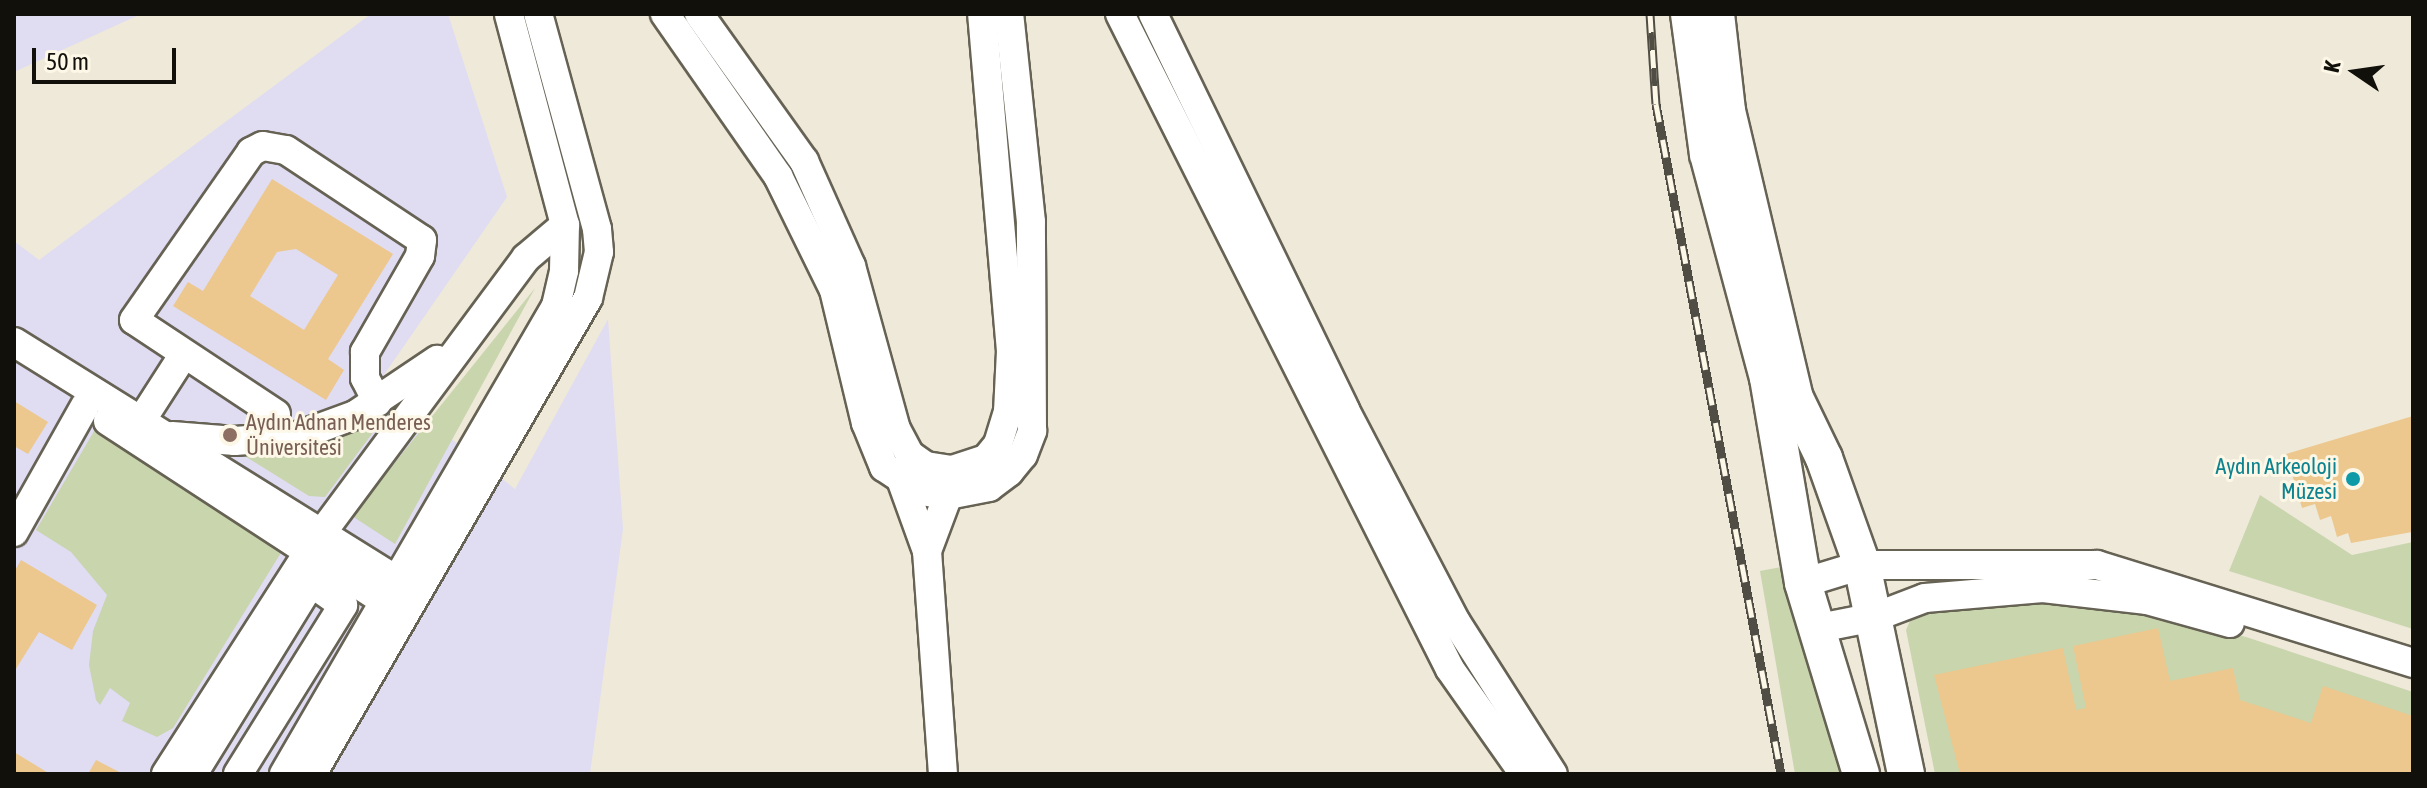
<!DOCTYPE html>
<meta charset="utf-8">
<style>
body{margin:0}
#map{position:relative;width:2427px;height:788px;overflow:hidden;background:#efe9d9;font-family:"Asap Condensed",sans-serif}
div>[style]{position:absolute}
.education>*{inset:0;background:#e0dcf2}
.green>*{inset:0;background:#c8d5ad}
.building>*{inset:0;background:#ecc88e}
.roads{filter:drop-shadow(2px 0 #666254) drop-shadow(-2px 0 #666254) drop-shadow(0 2px #666254) drop-shadow(0 -2px #666254)}
.minor>*{height:28px;margin:-14px;padding:0 14px;transform-origin:14px;border-radius:14px;background:#fff}
.major>*{height:36px;margin:-18px;padding:0 18px;transform-origin:18px;border-radius:18px;background:#fff}
.rail>*{height:9px;margin-top:-4.5px;transform-origin:0;background:repeating-linear-gradient(90deg,#fcf7e6 0 18px,#504d44 0 36px);box-sizing:border-box;border-block:2px solid #504d44}
.dots>*{width:22px;height:22px;translate:-50% -50%;box-sizing:border-box;border:4px solid #fcf7e6;border-radius:50%}
span{translate:-50% -50%;white-space:nowrap;text-align:center;line-height:1.15;-webkit-text-stroke:6px #fcf7e6;paint-order:stroke}
.education-label{font-size:22px;color:#785e54}
.left{translate:0 -50%;text-align:left}
.culture-label{font-size:22px;color:#0d838f}
.right{translate:-100% -50%;text-align:right}
.frame{position:absolute;inset:0;border:16px solid #12100a;pointer-events:none}
.north{position:absolute;left:2315px;top:32px;width:80px;height:80px;-webkit-text-stroke:6px #fcf7e6;paint-order:stroke;rotate:283deg;font-size:22px;font-weight:700;line-height:32px;text-align:center;color:#12100a}
.north::after{content:'';display:block;margin:auto;width:28px;height:36px;background:#12100a;clip-path:polygon(50% 0,100% 100%,50% 72%,0 100%)}
.scale{position:absolute;left:32px;top:48px;width:144px;height:36px;box-sizing:border-box;border:4px solid #12100a;border-top:0;padding-left:10px;font-size:24px;line-height:28px;white-space:nowrap;color:#12100a;-webkit-text-stroke:6px #fcf7e6;paint-order:stroke}
</style>
<div id="map">
<div class="education">
<div style="clip-path:polygon(14px 14px,141px 14px,14px 72px)"></div>
<div style="clip-path:polygon(371px 14px,448px 14px,507px 197px,379px 382px,515px 489px,608px 319px,623px 529px,590px 774px,14px 774px,14px 241px,39px 260px)"></div>
</div>
<div class="green">
<div style="clip-path:polygon(535px 288px,395px 544px,352px 516px)"></div>
<div style="clip-path:polygon(389px 411px,325px 497px,309px 496px,243px 455px,248px 449px,361px 425px)"></div>
<div style="clip-path:polygon(100px 421px,287px 543px,173px 728px,157px 737px,122px 721px,130px 703px,110px 688px,100px 705px,96px 700px,89px 665px,93px 631px,107px 595px,71px 552px,36px 530px)"></div>
<div style="clip-path:polygon(2260px 495px,2352px 555px,2413px 542px,2413px 629px,2229px 571px)"></div>
<div style="clip-path:polygon(1782px 567px,1843px 774px,1795px 774px,1760px 571px)"></div>
<div style="clip-path:polygon(2068px 596px,2246px 637px,2413px 692px,2413px 774px,1935px 774px,1906px 630px,1912px 616px)"></div>
</div>
<div class="building">
<div style="clip-path:polygon(evenodd,272px 179px,393px 254px,328px 359px,344px 370px,326px 400px,173px 306px,188px 282px,203px 291px,272px 179px,296px 249px,338px 275px,304px 330px,250px 296px,277px 252px,296px 249px)"></div>
<div style="clip-path:polygon(14px 401px,48px 422px,28px 454px,14px 446px)"></div>
<div style="clip-path:polygon(2413px 416px,2412px 532px,2351px 543px,2348px 533px,2337px 537px,2331px 516px,2320px 520px,2315px 504px,2302px 508px,2286px 454px)"></div>
<div style="clip-path:polygon(21px 560px,97px 605px,72px 650px,39px 632px,14px 672px,14px 572px)"></div>
<div style="clip-path:polygon(2158px 628px,2170px 681px,2233px 668px,2240px 700px,2311px 723px,2323px 686px,2413px 716px,2413px 774px,1960px 774px,1934px 675px,2063px 648px,2076px 710px,2086px 708px,2073px 646px)"></div>
<div style="clip-path:polygon(14px 752px,50px 774px,14px 774px)"></div>
<div style="clip-path:polygon(96px 760px,123px 774px,88px 774px)"></div>
</div>
<div class="roads">
<div class="minor">
<div style="left:665px;top:14px;width:198px;rotate:55.1deg"></div>
<div style="left:778px;top:176px;width:127px;rotate:63.8deg"></div>
<div style="left:834px;top:290px;width:137px;rotate:76.5deg"></div>
<div style="left:866px;top:423px;width:48px;rotate:67.8deg"></div>
<div style="left:884px;top:467px;width:43px;rotate:33.7deg"></div>
<div style="left:920px;top:491px;width:28px;rotate:8deg"></div>
<div style="left:948px;top:495px;width:42px;rotate:-11deg"></div>
<div style="left:989px;top:487px;width:25px;rotate:-37deg"></div>
<div style="left:1009px;top:472px;width:22px;rotate:-51deg"></div>
<div style="left:1023px;top:455px;width:26px;rotate:-69deg"></div>
<div style="left:1032px;top:431px;width:209px;rotate:-90.3deg"></div>
<div style="left:1031px;top:222px;width:209px;rotate:-96deg"></div>
<div style="left:699px;top:14px;width:181px;rotate:54.5deg"></div>
<div style="left:804px;top:161px;width:115px;rotate:65.9deg"></div>
<div style="left:851px;top:266px;width:169px;rotate:74.6deg"></div>
<div style="left:896px;top:429px;width:30px;rotate:62deg"></div>
<div style="left:910px;top:455px;width:19px;rotate:35deg"></div>
<div style="left:926px;top:466px;width:26px;rotate:9deg"></div>
<div style="left:952px;top:470px;width:36px;rotate:-18deg"></div>
<div style="left:986px;top:459px;width:19px;rotate:-51deg"></div>
<div style="left:998px;top:444px;width:34px;rotate:-73deg"></div>
<div style="left:1008px;top:412px;width:61px;rotate:-87.2deg"></div>
<div style="left:1011px;top:351px;width:338px;rotate:-94.9deg"></div>
<div style="left:1120px;top:14px;width:733px;rotate:63.26deg"></div>
<div style="left:1450px;top:669px;width:128px;rotate:54.8deg"></div>
<div style="left:1153px;top:14px;width:440px;rotate:64.1deg"></div>
<div style="left:1345px;top:410px;width:239px;rotate:62.4deg"></div>
<div style="left:1456px;top:622px;width:180px;rotate:57.5deg"></div>
<div style="left:14px;top:342px;width:450px;rotate:31.9deg"></div>
<div style="left:396px;top:580px;width:17px;rotate:57deg"></div>
<div style="left:276px;top:414px;width:170px;rotate:-146.5deg"></div>
<div style="left:134px;top:320px;width:205px;rotate:-55.1deg"></div>
<div style="left:251px;top:152px;width:13px;rotate:-27deg"></div>
<div style="left:263px;top:146px;width:23px;rotate:10deg"></div>
<div style="left:286px;top:150px;width:163px;rotate:33.5deg"></div>
<div style="left:422px;top:240px;width:16px;rotate:97deg"></div>
<div style="left:420px;top:256px;width:111px;rotate:119.8deg"></div>
<div style="left:365px;top:352px;width:26px;rotate:90deg"></div>
<div style="left:365px;top:378px;width:27px;rotate:63deg"></div>
<div style="left:108px;top:421px;width:330px;rotate:33.1deg"></div>
<div style="left:384px;top:601px;width:17px"></div>
<div style="left:132px;top:435px;width:96px;rotate:-57.3deg"></div>
<div style="left:172px;top:436px;width:63px;rotate:4.5deg"></div>
<div style="left:235px;top:441px;width:63px;rotate:-4.5deg"></div>
<div style="left:298px;top:436px;width:61px;rotate:-20.2deg"></div>
<div style="left:355px;top:415px;width:99px;rotate:-33.9deg"></div>
<div style="left:902px;top:482px;width:73px;rotate:70.1deg"></div>
<div style="left:927px;top:551px;width:224px;rotate:85.9deg"></div>
<div style="left:14px;top:532px;width:145px;rotate:-60.6deg"></div>
<div style="left:321px;top:534px;width:344px;rotate:-53.4deg"></div>
<div style="left:526px;top:258px;width:51px;rotate:-40.2deg"></div>
<div style="left:927px;top:551px;width:60px;rotate:-69.4deg"></div>
<div style="left:1803px;top:583px;width:62px;rotate:-17deg"></div>
<div style="left:1862px;top:565px;width:235px"></div>
<div style="left:2097px;top:565px;width:331px;rotate:17.2deg"></div>
<div style="left:1814px;top:629px;width:62px;rotate:-11.1deg"></div>
<div style="left:1875px;top:617px;width:53px;rotate:-20.8deg"></div>
<div style="left:1925px;top:598px;width:118px;rotate:-4.8deg"></div>
<div style="left:2043px;top:588px;width:105px;rotate:6.6deg"></div>
<div style="left:2147px;top:600px;width:86px;rotate:15.5deg"></div>
<div style="left:166px;top:774px;width:265px;rotate:-57.3deg"></div>
<div style="left:193px;top:774px;width:211px;rotate:-58.3deg"></div>
<div style="left:238px;top:774px;width:199px;rotate:-58.1deg"></div>
<div style="left:343px;top:605px;width:39px;rotate:-145deg"></div>
<div style="left:284px;top:774px;width:541px;rotate:-59.83deg"></div>
<div style="left:556px;top:306px;width:36px;rotate:-77deg"></div>
<div style="left:564px;top:271px;width:46px;rotate:-88.8deg"></div>
<div style="left:565px;top:225px;width:218px;rotate:-104.9deg"></div>
<div style="left:312px;top:774px;width:550px;rotate:-59.89deg"></div>
<div style="left:588px;top:298px;width:47px;rotate:-76.6deg"></div>
<div style="left:599px;top:252px;width:23px;rotate:-95deg"></div>
<div style="left:597px;top:229px;width:223px;rotate:-105.3deg"></div>
</div>
<div class="major">
<div style="left:1689px;top:14px;width:141px;rotate:82.3deg"></div>
<div style="left:1708px;top:154px;width:232px;rotate:75deg"></div>
<div style="left:1768px;top:378px;width:208px;rotate:80.3deg"></div>
<div style="left:1803px;top:583px;width:200px;rotate:73.1deg"></div>
<div style="left:1716px;top:14px;width:98px;rotate:83.5deg"></div>
<div style="left:1727px;top:111px;width:295px;rotate:76.7deg"></div>
<div style="left:1795px;top:398px;width:67px;rotate:64.2deg"></div>
<div style="left:1824px;top:458px;width:114px;rotate:70.4deg"></div>
<div style="left:1862px;top:565px;width:214px;rotate:78.1deg"></div>
</div>
</div>
<div class="rail">
<div style="left:1650px;top:14px;width:90px;rotate:86.2deg"></div>
<div style="left:1656px;top:104px;width:682px;rotate:79.43deg"></div>
</div>
<div class="dots">
<div style="left:230px;top:435px;background:#8d6e63"></div>
<div style="left:2353px;top:479px;background:#0f9aa8"></div>
</div>
<div class="education-label">
<span class="left" style="left:246px;top:435px">Aydın Adnan Menderes<br>Üniversitesi</span>
</div>
<div class="culture-label">
<span class="right" style="left:2337px;top:479px">Aydın Arkeoloji<br>Müzesi</span>
</div>
<div class="frame"></div>
<div class="north">K</div>
<div class="scale">50 m</div>
</div>
